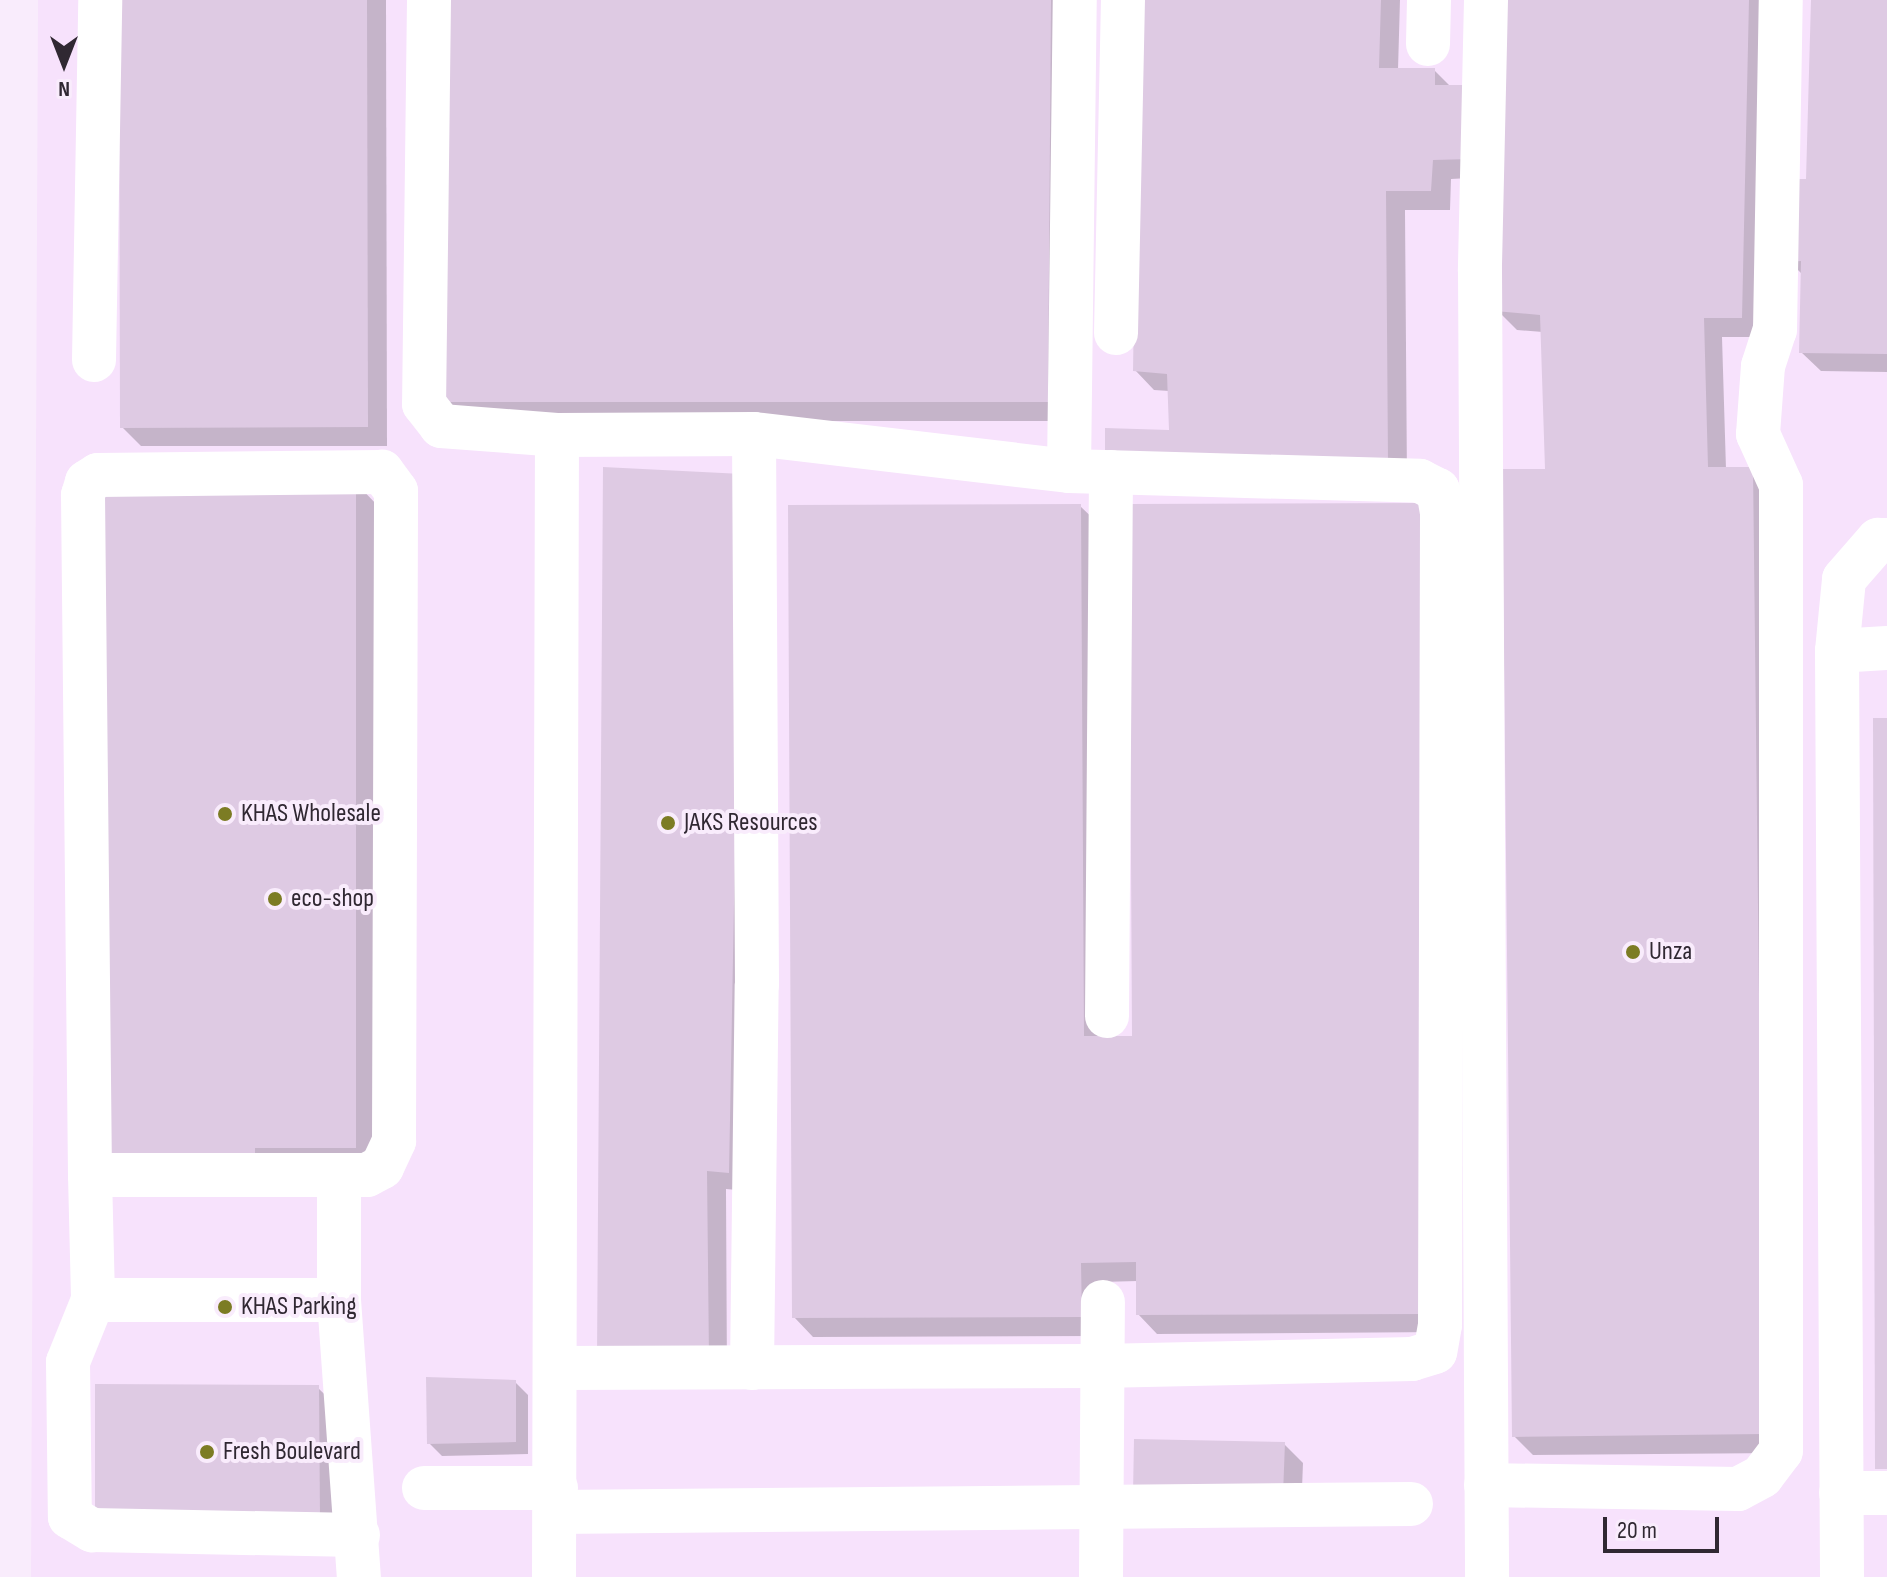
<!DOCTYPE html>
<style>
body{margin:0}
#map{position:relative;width:1887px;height:1577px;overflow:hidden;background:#f9ecfc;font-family:"Sofia Sans Condensed",sans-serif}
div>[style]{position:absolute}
.built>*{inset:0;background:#f7e2fc}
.shadow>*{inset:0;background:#0003}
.building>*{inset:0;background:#decae3}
.minor>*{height:44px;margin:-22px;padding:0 22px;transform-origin:22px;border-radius:22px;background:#fff}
.dots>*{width:22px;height:22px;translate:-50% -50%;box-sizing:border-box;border:4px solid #f9ecfc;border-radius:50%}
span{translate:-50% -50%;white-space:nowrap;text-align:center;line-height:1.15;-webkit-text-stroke:8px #f9ecfc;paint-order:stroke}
.poi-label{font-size:26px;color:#302832}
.left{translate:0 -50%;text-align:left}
.north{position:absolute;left:24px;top:24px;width:80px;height:80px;-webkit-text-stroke:6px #f9ecfc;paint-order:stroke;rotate:180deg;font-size:22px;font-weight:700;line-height:32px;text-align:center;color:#302832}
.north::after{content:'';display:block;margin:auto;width:28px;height:36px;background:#302832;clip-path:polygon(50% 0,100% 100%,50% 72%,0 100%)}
.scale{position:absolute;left:1603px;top:1517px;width:116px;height:36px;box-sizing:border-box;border:4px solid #302832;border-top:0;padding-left:10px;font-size:24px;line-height:28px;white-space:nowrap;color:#302832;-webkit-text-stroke:6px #f9ecfc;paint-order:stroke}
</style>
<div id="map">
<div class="built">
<div style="clip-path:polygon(38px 0,1887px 0,1887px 1577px,31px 1577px)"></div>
</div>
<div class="shadow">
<div style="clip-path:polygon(121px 0,386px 0,387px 446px,141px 446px,122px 427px)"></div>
<div style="clip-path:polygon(443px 0,1070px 0,1066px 421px,461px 421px,442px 401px)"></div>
<div style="clip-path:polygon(1141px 0,1400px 0,1398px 70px,1434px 70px,1451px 87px,1489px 177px,1451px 179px,1450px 210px,1405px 210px,1407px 481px,1171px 432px,1169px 391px,1154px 390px,1135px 370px)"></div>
<div style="clip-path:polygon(1506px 0,1768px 0,1761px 337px,1722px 337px,1726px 469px,1753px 469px,1772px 488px,1782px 1453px,1533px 1455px,1514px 1436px,1547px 471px,1543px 332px,1517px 330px,1497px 310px)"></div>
<div style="clip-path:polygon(1813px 0,1887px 0,1887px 372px,1821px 371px,1801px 352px,1803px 275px,1789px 261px,1808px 181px)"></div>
<div style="clip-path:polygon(741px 476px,748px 1191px,726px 1189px,727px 1377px,618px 1377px)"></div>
<div style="clip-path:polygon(355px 482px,380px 508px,381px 1172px,122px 1188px)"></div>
<div style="clip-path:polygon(1080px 506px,1100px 525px,1102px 1038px,1445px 1332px,1157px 1334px,1138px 1314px,1138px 1281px,1100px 1282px,1100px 1336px,813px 1337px,794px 1317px)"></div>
<div style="clip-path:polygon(515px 1382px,528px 1395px,528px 1454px,442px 1456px,429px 1443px)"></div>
<div style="clip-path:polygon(318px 1388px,344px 1413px,344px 1543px,122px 1543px)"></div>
<div style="clip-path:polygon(1136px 1441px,1284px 1444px,1303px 1463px,1301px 1514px)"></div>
</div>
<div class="building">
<div style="clip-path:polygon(119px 0,367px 0,368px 427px,120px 428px)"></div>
<div style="clip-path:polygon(441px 0,1051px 0,1048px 402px,440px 402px)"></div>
<div style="clip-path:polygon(1139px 0,1381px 0,1379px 68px,1435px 68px,1435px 85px,1471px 85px,1471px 159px,1433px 160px,1431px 191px,1386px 191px,1388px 462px,1105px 459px,1105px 428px,1169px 430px,1167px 374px,1133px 371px)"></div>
<div style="clip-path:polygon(1504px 0,1749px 0,1742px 318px,1704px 318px,1708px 467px,1753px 467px,1764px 1434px,1512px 1437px,1502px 469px,1545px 469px,1540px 315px,1495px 311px)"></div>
<div style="clip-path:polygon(1811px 0,1887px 0,1887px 354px,1799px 353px,1801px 261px,1787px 262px,1789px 179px,1806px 179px)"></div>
<div style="clip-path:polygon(603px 467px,742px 474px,729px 1173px,707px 1171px,709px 1358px,597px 1358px)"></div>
<div style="clip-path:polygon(94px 480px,356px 480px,356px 1148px,255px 1148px,255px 1163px,95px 1163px)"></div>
<div style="clip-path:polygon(1422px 503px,1426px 1314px,1136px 1315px,1136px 1262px,1081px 1263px,1082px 1317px,792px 1318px,788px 505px,1081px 504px,1084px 1036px,1132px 1036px,1129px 504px)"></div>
<div style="clip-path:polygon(1873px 718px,1887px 718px,1887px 1469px,1875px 1469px)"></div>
<div style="clip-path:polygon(426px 1377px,516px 1380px,516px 1442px,427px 1444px)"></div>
<div style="clip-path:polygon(95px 1384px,319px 1385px,320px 1519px,95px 1519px)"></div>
<div style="clip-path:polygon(1134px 1439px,1285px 1442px,1283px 1495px,1133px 1494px)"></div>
</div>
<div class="minor">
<div style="left:429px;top:0;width:404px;rotate:90.7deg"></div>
<div style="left:424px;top:404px;width:28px;rotate:52deg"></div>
<div style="left:441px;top:426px;width:116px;rotate:4.4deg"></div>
<div style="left:557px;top:435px;width:197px;rotate:-0.3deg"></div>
<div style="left:754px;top:434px;width:317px;rotate:6.7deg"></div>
<div style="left:1069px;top:471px;width:351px;rotate:1.6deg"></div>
<div style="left:1420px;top:481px;width:20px;rotate:27deg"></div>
<div style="left:1438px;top:490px;width:23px;rotate:80deg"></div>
<div style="left:1442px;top:513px;width:812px;rotate:90.14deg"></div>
<div style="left:1440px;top:1325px;width:27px;rotate:100deg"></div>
<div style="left:1435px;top:1352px;width:24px;rotate:163deg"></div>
<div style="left:1412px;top:1359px;width:312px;rotate:178.7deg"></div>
<div style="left:1100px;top:1366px;width:541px;rotate:179.79deg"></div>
<div style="left:1486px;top:0;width:271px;rotate:91.3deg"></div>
<div style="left:1480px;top:271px;width:1306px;rotate:89.69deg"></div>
<div style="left:1428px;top:44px;width:44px;rotate:-88.7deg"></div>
<div style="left:1116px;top:333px;width:333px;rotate:-88.8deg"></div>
<div style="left:94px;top:360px;width:360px;rotate:-89deg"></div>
<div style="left:1069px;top:471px;width:471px;rotate:-89.3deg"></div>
<div style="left:1837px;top:651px;width:50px;rotate:-3.4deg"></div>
<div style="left:1107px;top:1016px;width:544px;rotate:-89.58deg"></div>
<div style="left:90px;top:1175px;width:277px"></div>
<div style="left:367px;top:1175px;width:17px;rotate:-28deg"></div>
<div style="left:382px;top:1167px;width:29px;rotate:-65deg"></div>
<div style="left:394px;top:1141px;width:650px;rotate:-89.82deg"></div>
<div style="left:396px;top:491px;width:24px;rotate:-126deg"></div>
<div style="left:382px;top:472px;width:284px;rotate:179.4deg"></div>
<div style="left:98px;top:475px;width:13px;rotate:148deg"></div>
<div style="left:87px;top:482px;width:14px;rotate:107deg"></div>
<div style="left:83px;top:495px;width:680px;rotate:89.41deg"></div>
<div style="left:90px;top:1175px;width:125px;rotate:88.6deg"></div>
<div style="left:93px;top:1300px;width:67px;rotate:112deg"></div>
<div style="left:68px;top:1362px;width:155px;rotate:89.3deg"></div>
<div style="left:70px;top:1517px;width:26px;rotate:31deg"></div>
<div style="left:92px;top:1530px;width:266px;rotate:1.1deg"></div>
<div style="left:339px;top:1176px;width:124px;rotate:90deg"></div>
<div style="left:339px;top:1300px;width:278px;rotate:85.9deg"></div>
<div style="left:93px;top:1300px;width:246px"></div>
<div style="left:752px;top:1368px;width:383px;rotate:-89.3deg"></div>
<div style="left:757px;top:985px;width:551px;rotate:-90.31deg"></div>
<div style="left:1486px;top:1485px;width:252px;rotate:0.9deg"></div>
<div style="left:1738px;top:1489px;width:27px;rotate:-28deg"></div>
<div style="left:1762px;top:1476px;width:31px;rotate:-53deg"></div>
<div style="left:1781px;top:1451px;width:966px;rotate:-90deg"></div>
<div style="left:1781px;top:485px;width:56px;rotate:-114.3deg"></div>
<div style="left:1758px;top:434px;width:68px;rotate:-85.8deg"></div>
<div style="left:1763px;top:366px;width:38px;rotate:-72deg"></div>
<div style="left:1775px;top:330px;width:330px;rotate:-89deg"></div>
<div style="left:424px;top:1488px;width:132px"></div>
<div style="left:1841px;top:1493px;width:46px"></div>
<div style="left:555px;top:1512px;width:856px;rotate:-0.54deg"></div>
<div style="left:554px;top:1577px;width:1142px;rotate:-89.85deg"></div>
<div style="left:1101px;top:1577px;width:275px;rotate:-89.6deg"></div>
<div style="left:1842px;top:1577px;width:926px;rotate:-90.31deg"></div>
<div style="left:1837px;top:651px;width:72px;rotate:-84.4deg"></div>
<div style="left:1844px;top:579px;width:52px;rotate:-48.9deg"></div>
<div style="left:1878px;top:540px;width:9px"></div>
</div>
<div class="dots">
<div style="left:225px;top:814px;background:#7c7c24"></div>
<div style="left:668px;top:823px;background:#7c7c24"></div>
<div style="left:275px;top:899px;background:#7c7c24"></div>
<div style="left:1633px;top:952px;background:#7c7c24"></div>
<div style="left:225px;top:1307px;background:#7c7c24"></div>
<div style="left:207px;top:1452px;background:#7c7c24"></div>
</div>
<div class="poi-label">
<span class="left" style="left:241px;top:814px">KHAS Wholesale</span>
<span class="left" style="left:684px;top:823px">JAKS Resources</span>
<span class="left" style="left:291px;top:899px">eco-shop</span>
<span class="left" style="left:1649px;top:952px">Unza</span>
<span class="left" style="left:241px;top:1307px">KHAS Parking</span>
<span class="left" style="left:223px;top:1452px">Fresh Boulevard</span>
</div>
<div class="north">N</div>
<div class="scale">20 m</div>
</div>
